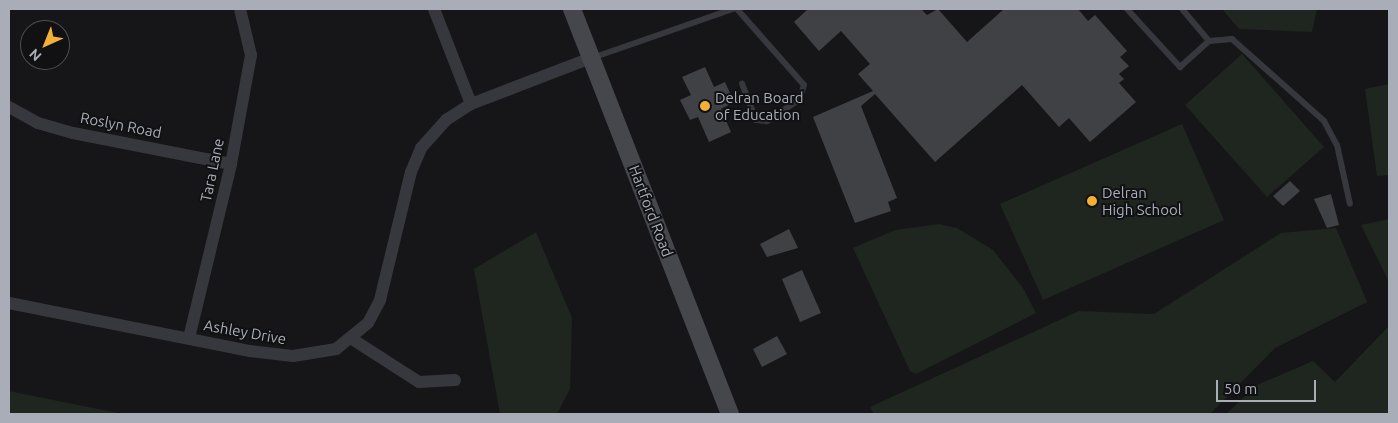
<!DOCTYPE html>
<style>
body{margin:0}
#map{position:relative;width:1398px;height:423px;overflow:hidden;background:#161618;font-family:Ubuntu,sans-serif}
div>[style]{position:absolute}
.green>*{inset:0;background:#1e261f}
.building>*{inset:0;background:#404145}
.service>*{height:6px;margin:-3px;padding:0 3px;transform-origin:3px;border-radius:3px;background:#37383d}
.minor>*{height:12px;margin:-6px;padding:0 6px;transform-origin:6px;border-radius:6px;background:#37383d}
.secondary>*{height:18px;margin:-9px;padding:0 9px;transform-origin:9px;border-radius:9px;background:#45474d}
.dots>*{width:14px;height:14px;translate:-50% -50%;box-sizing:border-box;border:2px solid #111113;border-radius:50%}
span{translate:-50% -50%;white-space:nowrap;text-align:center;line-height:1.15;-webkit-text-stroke:4px #111113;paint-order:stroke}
.poi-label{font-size:15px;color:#a8adb8}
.left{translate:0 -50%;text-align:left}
.street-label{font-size:15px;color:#a8adb8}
.frame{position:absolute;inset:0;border:10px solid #a8adb8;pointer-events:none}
.north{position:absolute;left:20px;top:20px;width:50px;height:50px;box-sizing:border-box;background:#111113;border:1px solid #4d4f55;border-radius:50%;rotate:224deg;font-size:14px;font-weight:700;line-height:20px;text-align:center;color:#a8adb8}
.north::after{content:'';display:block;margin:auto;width:18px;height:22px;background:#f2b134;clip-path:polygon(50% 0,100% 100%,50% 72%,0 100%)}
.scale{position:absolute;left:1216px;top:380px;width:100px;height:22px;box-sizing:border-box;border:2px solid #a8adb8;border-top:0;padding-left:6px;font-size:15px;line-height:18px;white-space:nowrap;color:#a8adb8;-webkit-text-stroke:4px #111113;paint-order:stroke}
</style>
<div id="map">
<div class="green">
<div style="clip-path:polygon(1222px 9px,1317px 9px,1312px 32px,1239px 29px)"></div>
<div style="clip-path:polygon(1242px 54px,1324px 147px,1267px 197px,1185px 105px)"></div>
<div style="clip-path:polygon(1389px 84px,1389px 175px,1377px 176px,1365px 89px)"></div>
<div style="clip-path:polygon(1182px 124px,1224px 220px,1043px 300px,1000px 204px)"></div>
<div style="clip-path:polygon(1389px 219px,1389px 282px,1361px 225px)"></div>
<div style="clip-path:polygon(939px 224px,957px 228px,993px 250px,1023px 288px,1036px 313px,916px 374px,910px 371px,853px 248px,895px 230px)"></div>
<div style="clip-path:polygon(1336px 228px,1367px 302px,1275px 348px,1210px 414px,874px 414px,870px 407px,1079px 311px,1154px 314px,1281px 233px)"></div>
<div style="clip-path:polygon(536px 232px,572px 318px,570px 389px,557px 414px,500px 414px,474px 269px)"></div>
<div style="clip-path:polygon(1389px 326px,1389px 414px,1226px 414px,1257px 385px,1313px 361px,1335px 382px)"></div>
<div style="clip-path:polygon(9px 391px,123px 414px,9px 414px)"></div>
</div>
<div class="building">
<div style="clip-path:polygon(808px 9px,921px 9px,927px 15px,938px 9px,967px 42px,1004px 9px,1078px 9px,1088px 21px,1095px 15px,1127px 51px,1120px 57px,1129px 66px,1119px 74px,1124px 79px,1119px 83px,1136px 102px,1090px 142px,1069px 118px,1059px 127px,1022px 85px,935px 162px,875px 94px,861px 106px,897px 198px,888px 202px,891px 211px,855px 223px,813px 117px,873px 91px,858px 74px,870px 64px,841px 31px,819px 51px,794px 22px)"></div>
<div style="clip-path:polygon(705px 67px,714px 87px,725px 82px,734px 102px,721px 109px,731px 132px,709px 142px,698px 117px,690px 120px,680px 100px,691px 95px,682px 77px)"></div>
<div style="clip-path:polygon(1290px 181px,1300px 191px,1283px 206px,1273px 196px)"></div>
<div style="clip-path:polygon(1331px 194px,1339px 225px,1327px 228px,1314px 199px)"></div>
<div style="clip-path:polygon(789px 229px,798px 248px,767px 257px,760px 244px)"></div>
<div style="clip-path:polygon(802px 270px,821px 313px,800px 322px,782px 279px)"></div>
<div style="clip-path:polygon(777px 336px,787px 354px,762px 367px,753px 349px)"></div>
</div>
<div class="service">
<div style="left:737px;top:9px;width:101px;rotate:48.6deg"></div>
<div style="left:804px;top:85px;width:15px;rotate:106deg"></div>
<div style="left:800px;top:99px;width:40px;rotate:146deg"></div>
<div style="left:767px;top:121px;width:11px;rotate:-175deg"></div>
<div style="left:756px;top:120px;width:39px;rotate:-111deg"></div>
<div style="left:1127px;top:9px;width:79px;rotate:47.6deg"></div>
<div style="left:1180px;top:67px;width:39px;rotate:-42deg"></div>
<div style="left:1209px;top:41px;width:42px;rotate:-130.2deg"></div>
<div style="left:1209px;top:41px;width:23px;rotate:-5deg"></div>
<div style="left:1232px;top:39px;width:123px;rotate:41.7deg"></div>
<div style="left:1324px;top:121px;width:27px;rotate:62deg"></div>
<div style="left:1337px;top:145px;width:60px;rotate:77.6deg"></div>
<div style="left:592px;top:58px;width:149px;rotate:-19.2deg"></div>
</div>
<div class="minor">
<div style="left:434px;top:9px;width:102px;rotate:68.7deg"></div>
<div style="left:9px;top:107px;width:33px;rotate:29deg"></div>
<div style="left:38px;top:123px;width:36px;rotate:16deg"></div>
<div style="left:73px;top:133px;width:161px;rotate:11.1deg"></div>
<div style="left:9px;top:303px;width:246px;rotate:11.3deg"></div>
<div style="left:250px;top:351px;width:43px;rotate:6.6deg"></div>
<div style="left:293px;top:356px;width:44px;rotate:-9.2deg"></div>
<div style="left:336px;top:349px;width:41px;rotate:-39.1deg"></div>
<div style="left:368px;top:323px;width:26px;rotate:-62deg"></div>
<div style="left:380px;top:300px;width:132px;rotate:-76.4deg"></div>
<div style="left:411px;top:172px;width:26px;rotate:-67deg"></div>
<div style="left:421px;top:148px;width:38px;rotate:-48deg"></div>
<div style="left:446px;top:120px;width:30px;rotate:-33deg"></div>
<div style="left:471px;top:104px;width:129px;rotate:-21deg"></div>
<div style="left:189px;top:338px;width:179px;rotate:-76.4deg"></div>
<div style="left:231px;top:164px;width:111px;rotate:-79.6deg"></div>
<div style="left:251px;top:55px;width:47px;rotate:-103.4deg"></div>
<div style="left:352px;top:339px;width:80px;rotate:32.7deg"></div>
<div style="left:419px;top:382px;width:36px;rotate:-3deg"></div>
</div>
<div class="secondary">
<div style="left:572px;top:9px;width:435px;rotate:68.7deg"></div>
</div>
<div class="dots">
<div style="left:705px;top:106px;background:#f2b134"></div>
<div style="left:1092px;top:201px;background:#f2b134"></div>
</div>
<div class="poi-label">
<span class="left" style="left:715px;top:106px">Delran Board<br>of Education</span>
<span class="left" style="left:1102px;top:201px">Delran<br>High School</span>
</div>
<div class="street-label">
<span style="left:121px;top:125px;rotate:11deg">Roslyn Road</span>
<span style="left:212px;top:170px;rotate:-78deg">Tara Lane</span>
<span style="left:651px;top:211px;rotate:69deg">Hartford Road</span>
<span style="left:245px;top:332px;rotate:10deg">Ashley Drive</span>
</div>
<div class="frame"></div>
<div class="north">N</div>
<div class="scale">50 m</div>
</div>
